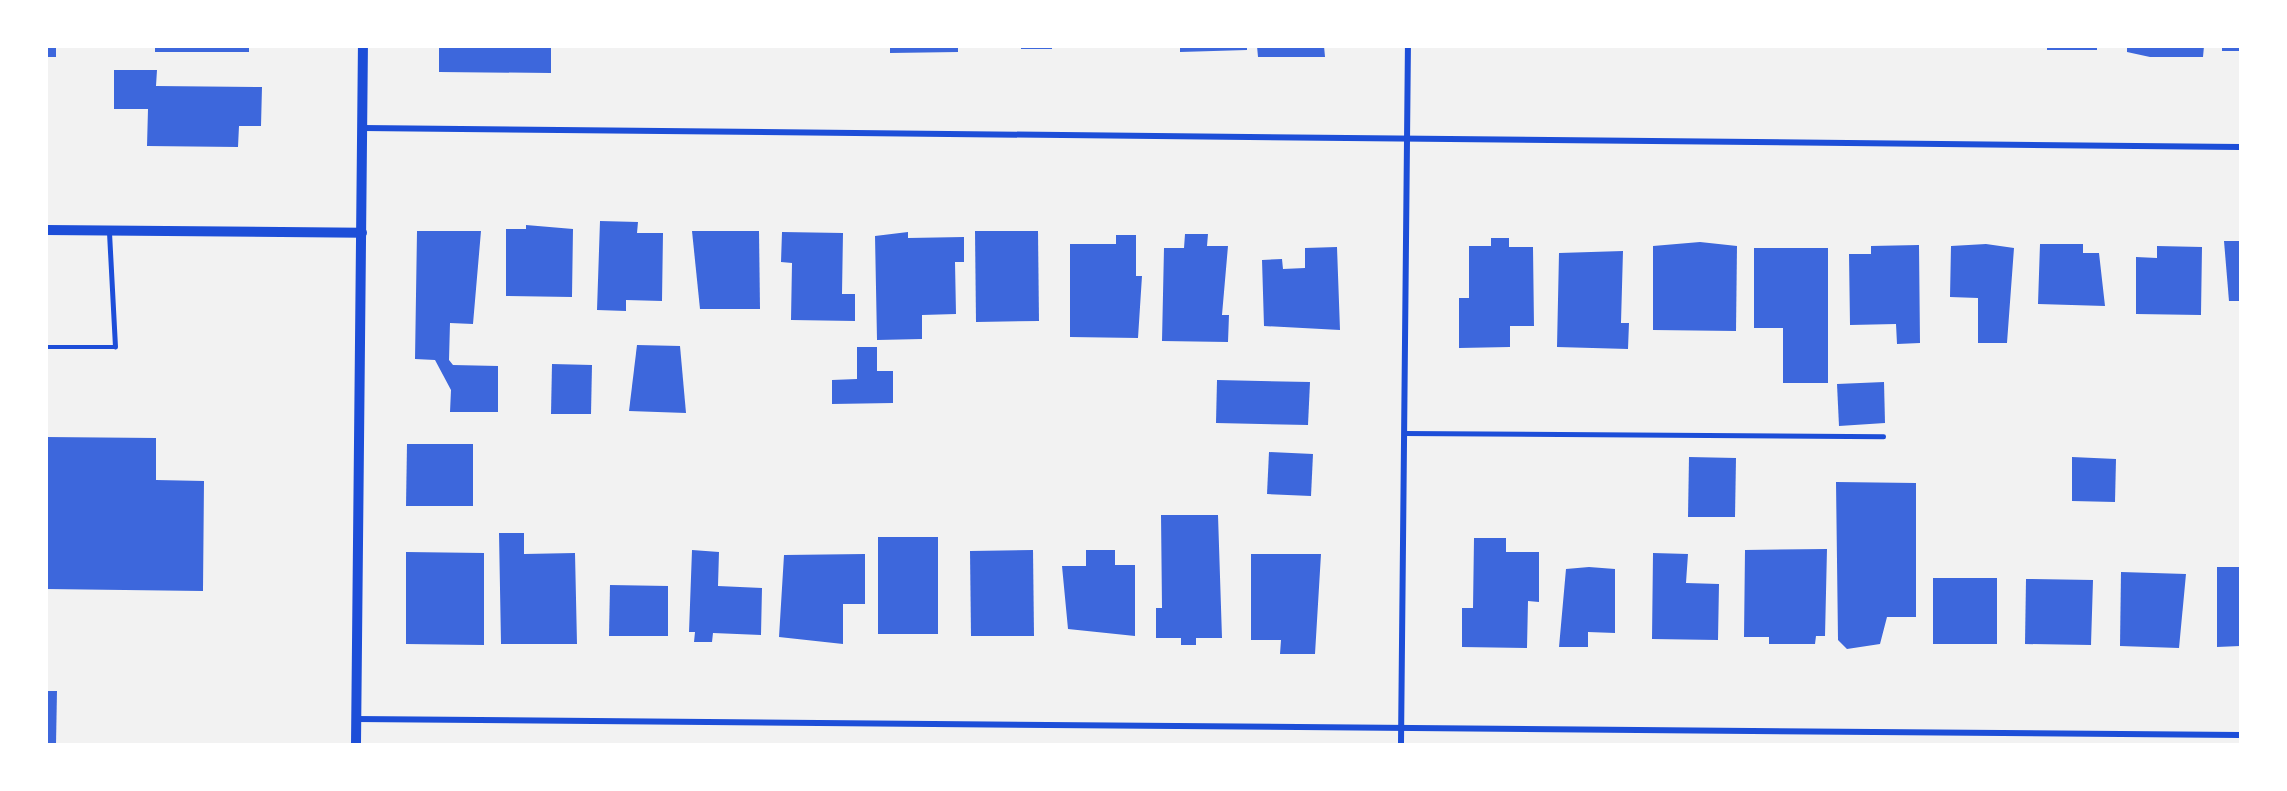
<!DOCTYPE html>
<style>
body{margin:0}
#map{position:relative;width:2287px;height:791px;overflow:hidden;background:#f2f2f2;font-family:"Noto Sans",sans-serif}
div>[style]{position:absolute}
.building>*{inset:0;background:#3d67dc}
.service>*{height:4.5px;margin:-2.25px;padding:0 2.25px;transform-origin:2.25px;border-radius:2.25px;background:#1d4ed8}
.minor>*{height:6px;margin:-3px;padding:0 3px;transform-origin:3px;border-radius:3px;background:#1d4ed8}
.tertiary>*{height:10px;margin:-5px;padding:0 5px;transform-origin:5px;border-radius:5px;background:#1d4ed8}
span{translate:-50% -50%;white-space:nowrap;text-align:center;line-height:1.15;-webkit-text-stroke:5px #fff;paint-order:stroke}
.frame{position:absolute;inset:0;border:48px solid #fff;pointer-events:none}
</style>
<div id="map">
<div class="building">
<div style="clip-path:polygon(46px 46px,56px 46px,56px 57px,46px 57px)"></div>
<div style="clip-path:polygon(155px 46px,249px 46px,249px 52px,155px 52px)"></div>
<div style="clip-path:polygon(439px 46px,551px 46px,551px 73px,439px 72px)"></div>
<div style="clip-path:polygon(890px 46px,958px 46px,958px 52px,890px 53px)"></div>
<div style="clip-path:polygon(1021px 46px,1052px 46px,1052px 49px,1021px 49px)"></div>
<div style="clip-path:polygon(1180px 46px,1247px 46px,1247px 50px,1180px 52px)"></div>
<div style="clip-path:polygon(1257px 46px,1324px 46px,1325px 57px,1258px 57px)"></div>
<div style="clip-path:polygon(2047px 46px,2097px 46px,2097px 50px,2047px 50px)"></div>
<div style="clip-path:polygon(2127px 46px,2204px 46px,2203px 57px,2150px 57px,2127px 52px)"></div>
<div style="clip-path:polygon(2222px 46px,2240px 46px,2240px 51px,2222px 51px)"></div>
<div style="clip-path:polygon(114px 70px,157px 70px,156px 86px,262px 87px,261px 126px,239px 126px,238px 147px,147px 146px,148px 109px,114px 109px)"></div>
<div style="clip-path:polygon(600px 221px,638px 222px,637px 233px,663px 233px,662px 301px,626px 300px,626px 311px,597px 310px)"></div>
<div style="clip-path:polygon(526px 225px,573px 229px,572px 297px,506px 296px,506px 229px,526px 229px)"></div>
<div style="clip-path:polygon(417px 231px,481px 231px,473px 324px,450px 323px,449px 360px,453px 365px,498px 366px,498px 412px,450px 412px,451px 390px,435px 360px,415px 359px)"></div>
<div style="clip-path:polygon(692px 231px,759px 231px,760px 309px,700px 309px)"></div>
<div style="clip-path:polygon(975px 231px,1038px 231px,1039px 321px,976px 322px)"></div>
<div style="clip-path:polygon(782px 232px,843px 233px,842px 294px,855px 294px,855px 321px,791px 320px,792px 263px,781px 262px)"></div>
<div style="clip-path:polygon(908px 232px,908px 238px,964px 237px,964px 262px,955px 262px,956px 314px,922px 315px,922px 339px,877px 340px,875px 236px)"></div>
<div style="clip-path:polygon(1185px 234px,1208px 234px,1207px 246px,1228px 246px,1222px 315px,1229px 315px,1228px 342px,1162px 341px,1164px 248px,1184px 248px)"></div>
<div style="clip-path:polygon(1116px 235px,1136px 235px,1136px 276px,1142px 276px,1138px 338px,1070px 337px,1070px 244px,1116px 244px)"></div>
<div style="clip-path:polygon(1491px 238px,1509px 238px,1509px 247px,1533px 247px,1534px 326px,1510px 326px,1510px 347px,1459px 348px,1459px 298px,1469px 298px,1469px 246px,1491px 246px)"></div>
<div style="clip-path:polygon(2224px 241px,2240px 241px,2240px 301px,2229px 301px)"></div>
<div style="clip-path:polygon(1700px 242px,1737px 246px,1736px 331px,1653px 330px,1653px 246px)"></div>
<div style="clip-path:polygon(1986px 244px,2014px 248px,2007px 343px,1978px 343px,1978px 298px,1950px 297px,1951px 246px)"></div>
<div style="clip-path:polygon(2040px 244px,2083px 244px,2083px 253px,2099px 253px,2105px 306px,2038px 304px)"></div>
<div style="clip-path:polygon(1919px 245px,1920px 343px,1897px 344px,1896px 324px,1850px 325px,1849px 254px,1871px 254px,1871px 246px)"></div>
<div style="clip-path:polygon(2157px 246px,2202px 247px,2201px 315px,2136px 314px,2136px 257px,2157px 258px)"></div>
<div style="clip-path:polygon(1337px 247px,1340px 330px,1264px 326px,1262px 260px,1282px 259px,1283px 269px,1305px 268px,1305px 248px)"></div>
<div style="clip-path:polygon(1754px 248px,1828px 248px,1828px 383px,1783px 383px,1783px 328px,1754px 328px)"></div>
<div style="clip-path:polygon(1623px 251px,1621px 323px,1629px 323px,1628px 349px,1557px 347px,1559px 253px)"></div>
<div style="clip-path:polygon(637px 345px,680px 346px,686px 413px,629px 411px)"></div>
<div style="clip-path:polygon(857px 347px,877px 347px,877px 371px,893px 371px,893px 403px,832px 404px,832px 380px,857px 379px)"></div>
<div style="clip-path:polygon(552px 364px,592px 365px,591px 414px,551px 414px)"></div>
<div style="clip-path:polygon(1217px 380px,1310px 382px,1308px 425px,1216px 423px)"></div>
<div style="clip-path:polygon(1884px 382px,1885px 423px,1839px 426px,1837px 384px)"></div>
<div style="clip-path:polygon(46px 437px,156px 438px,156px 480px,204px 481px,203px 591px,46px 589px)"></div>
<div style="clip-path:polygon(407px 444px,473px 444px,473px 506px,406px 506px)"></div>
<div style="clip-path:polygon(1269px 452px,1313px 454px,1311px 496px,1267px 494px)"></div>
<div style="clip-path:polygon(1689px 457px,1736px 458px,1735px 517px,1688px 517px)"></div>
<div style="clip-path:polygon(2072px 457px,2116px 459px,2115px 502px,2072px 501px)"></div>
<div style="clip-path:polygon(1836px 482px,1916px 483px,1916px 617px,1887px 617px,1880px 644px,1847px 649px,1838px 640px)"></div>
<div style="clip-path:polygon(1161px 515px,1218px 515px,1222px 638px,1196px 638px,1196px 645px,1181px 645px,1181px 638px,1156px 638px,1156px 608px,1162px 608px)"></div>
<div style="clip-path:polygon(499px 533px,524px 533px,524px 554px,575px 553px,577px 644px,501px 644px)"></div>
<div style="clip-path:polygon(878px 537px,938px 537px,938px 634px,878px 634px)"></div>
<div style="clip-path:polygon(1474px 538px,1506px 538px,1506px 552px,1539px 552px,1539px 602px,1528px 601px,1527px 648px,1462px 647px,1462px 608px,1473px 608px)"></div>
<div style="clip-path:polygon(1827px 549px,1825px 636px,1816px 636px,1815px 644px,1769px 644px,1769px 637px,1744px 637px,1745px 550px)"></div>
<div style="clip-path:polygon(692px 550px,719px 552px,718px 586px,762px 588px,761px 635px,713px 633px,712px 642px,694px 642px,695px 632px,689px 632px)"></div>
<div style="clip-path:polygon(1033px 550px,1034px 636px,971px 636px,970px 551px)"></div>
<div style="clip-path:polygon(1086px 550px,1115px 550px,1115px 565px,1135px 565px,1135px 636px,1068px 629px,1062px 566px,1086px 566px)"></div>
<div style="clip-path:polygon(406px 552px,484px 553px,484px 645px,406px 644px)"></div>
<div style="clip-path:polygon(1653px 553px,1688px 554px,1686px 583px,1719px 584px,1718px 640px,1652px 639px)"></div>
<div style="clip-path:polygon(865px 554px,865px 604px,843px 604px,843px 644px,779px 637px,784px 555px)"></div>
<div style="clip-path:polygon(1251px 554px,1321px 554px,1315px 654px,1280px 654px,1281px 640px,1251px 640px)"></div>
<div style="clip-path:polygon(1589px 567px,1615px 569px,1615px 633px,1588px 632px,1588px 647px,1559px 647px,1566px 569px)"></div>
<div style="clip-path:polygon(2217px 567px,2240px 567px,2240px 646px,2217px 647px)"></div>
<div style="clip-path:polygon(2121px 572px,2186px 574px,2179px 648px,2120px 646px)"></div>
<div style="clip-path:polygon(1933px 578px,1997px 578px,1997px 644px,1933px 644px)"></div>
<div style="clip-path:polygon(2026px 579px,2093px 580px,2091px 645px,2025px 644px)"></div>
<div style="clip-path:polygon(610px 585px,668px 586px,668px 636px,609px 636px)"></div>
<div style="clip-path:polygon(46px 691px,57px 691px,56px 744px,46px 744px)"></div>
</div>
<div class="service">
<div style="left:46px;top:347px;width:69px"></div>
<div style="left:115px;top:347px;width:116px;rotate:-93deg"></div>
<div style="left:1404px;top:433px;width:479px;rotate:0.4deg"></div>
</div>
<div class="minor">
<div style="left:363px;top:128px;width:1877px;rotate:0.58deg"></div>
<div style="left:356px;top:719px;width:1884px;rotate:0.49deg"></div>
<div style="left:1401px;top:744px;width:698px;rotate:-89.43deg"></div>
</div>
<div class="tertiary">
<div style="left:46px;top:230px;width:316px;rotate:0.5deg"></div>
<div style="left:356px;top:744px;width:698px;rotate:-89.43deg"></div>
</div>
<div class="frame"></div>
</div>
